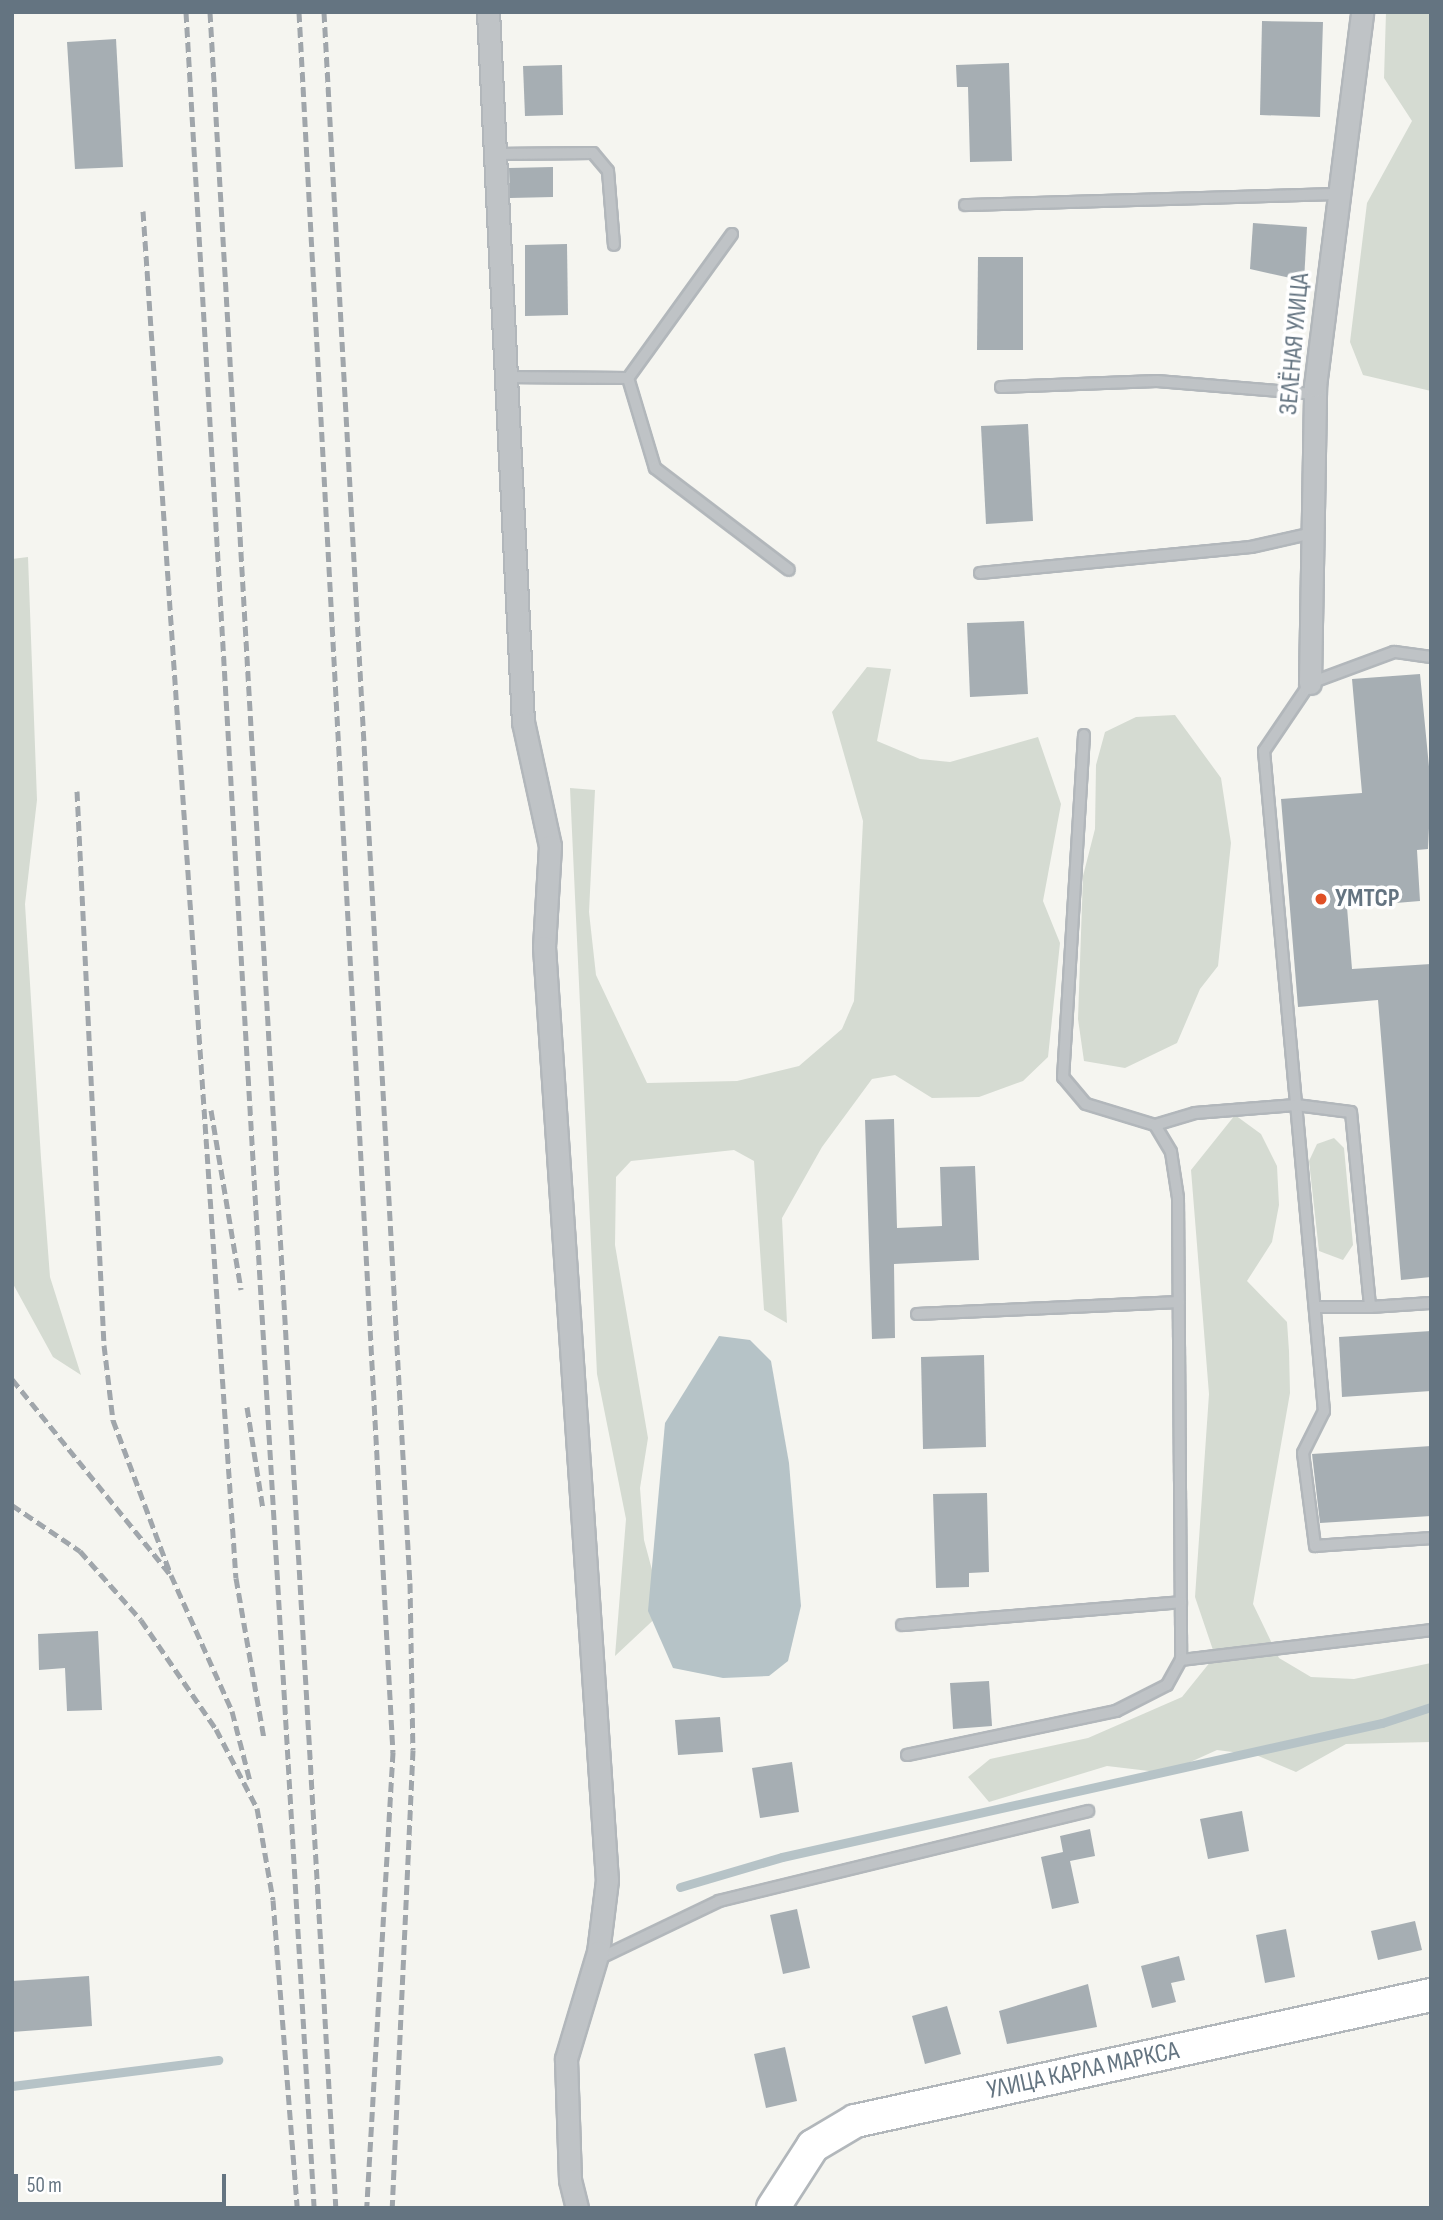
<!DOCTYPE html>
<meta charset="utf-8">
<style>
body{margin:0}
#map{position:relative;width:1443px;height:2220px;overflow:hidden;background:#f5f5f0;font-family:"Sofia Sans Condensed",sans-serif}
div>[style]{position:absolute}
.green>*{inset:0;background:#d5dbd2}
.water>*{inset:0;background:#b6c3c7}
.stream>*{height:9px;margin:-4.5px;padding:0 4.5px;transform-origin:4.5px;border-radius:4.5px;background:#b6c3c7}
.building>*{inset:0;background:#a6aeb3}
.roads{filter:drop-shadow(2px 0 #b2b7bb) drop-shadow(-2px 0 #b2b7bb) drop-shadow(0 2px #b2b7bb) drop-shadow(0 -2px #b2b7bb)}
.lane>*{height:10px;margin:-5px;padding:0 5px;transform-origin:5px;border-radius:5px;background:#bfc3c6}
.street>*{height:21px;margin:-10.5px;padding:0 10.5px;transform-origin:10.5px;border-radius:10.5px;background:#bfc3c6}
.secondary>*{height:32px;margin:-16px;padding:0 16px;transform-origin:16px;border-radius:16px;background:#fff}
.rail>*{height:5px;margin-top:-2.5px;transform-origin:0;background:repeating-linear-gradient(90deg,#a0a6ab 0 10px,transparent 0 15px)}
.dots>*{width:19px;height:19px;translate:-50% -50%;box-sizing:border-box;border:4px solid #fff;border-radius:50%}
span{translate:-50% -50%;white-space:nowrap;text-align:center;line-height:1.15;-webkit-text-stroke:7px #fff;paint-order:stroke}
.street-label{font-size:26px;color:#647481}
.poi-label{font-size:26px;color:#647481;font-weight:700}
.left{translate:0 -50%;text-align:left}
.frame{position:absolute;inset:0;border:14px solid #647481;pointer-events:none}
.scale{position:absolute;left:14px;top:2174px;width:212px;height:32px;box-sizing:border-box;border:4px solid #647481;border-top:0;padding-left:9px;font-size:21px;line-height:24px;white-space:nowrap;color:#647481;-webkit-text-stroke:5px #fff;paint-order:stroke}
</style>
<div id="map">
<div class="green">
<div style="clip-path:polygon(1386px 12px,1431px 12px,1431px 391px,1363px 375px,1350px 342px,1367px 203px,1412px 121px,1384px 78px)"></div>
<div style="clip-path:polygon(28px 557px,37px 800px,25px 904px,41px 1158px,50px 1277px,81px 1375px,53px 1357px,12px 1282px,12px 559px)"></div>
<div style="clip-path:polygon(867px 667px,891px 669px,877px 741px,920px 759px,950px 762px,1038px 737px,1061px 804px,1043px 901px,1060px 943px,1048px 1057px,1023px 1081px,979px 1097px,932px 1098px,895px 1075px,872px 1079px,822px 1147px,782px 1218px,787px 1323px,764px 1310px,754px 1161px,734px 1150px,631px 1161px,616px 1177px,615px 1245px,648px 1438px,640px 1488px,644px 1540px,663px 1611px,615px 1656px,626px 1519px,597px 1374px,570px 788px,595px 790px,589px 912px,596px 975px,647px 1083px,737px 1081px,799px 1066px,842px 1029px,854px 1001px,863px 821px,832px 712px)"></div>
<div style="clip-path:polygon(1175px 715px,1221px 778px,1231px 843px,1218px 966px,1200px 989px,1177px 1043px,1125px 1068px,1084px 1061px,1078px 1019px,1083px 876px,1095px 829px,1096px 765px,1105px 732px,1136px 717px)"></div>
<div style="clip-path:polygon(1235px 1115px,1261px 1134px,1277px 1166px,1279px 1205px,1272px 1242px,1247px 1281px,1287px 1322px,1289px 1351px,1290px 1393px,1253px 1604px,1279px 1658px,1311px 1677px,1354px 1679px,1431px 1663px,1431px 1742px,1346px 1744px,1296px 1772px,1256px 1755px,1217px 1750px,1166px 1773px,1107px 1766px,989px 1802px,968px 1777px,990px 1759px,1088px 1738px,1182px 1697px,1215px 1656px,1195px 1597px,1209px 1394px,1191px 1170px)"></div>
<div style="clip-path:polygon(1334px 1138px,1344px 1148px,1353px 1245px,1343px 1260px,1319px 1251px,1309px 1161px,1317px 1144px)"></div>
</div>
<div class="water">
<div style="clip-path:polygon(719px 1336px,750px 1340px,771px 1361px,789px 1463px,801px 1606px,788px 1661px,769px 1676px,723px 1678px,673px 1668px,648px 1611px,665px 1423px)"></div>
</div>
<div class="stream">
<div style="left:680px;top:1887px;width:106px;rotate:-16.4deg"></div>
<div style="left:782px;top:1857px;width:615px;rotate:-12.59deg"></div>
<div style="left:1382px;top:1723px;width:52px;rotate:-18.1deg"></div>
<div style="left:12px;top:2086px;width:208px;rotate:-7.2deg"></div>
</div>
<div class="building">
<div style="clip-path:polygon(1262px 21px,1323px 22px,1320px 117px,1260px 115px)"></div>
<div style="clip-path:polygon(116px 39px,123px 167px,75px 169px,67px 42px)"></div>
<div style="clip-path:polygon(1009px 63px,1012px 161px,970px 162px,968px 87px,957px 87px,956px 65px)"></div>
<div style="clip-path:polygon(562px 65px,563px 115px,525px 116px,523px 66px)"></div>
<div style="clip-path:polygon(553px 167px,553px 197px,510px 198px,509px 168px)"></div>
<div style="clip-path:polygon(1253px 223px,1307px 227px,1304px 281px,1250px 269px)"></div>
<div style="clip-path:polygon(567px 244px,568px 315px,525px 316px,525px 245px)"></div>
<div style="clip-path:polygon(978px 257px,1023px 257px,1023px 350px,977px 350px)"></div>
<div style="clip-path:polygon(1028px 424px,1033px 521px,986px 524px,981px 426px)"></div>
<div style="clip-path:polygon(1024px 621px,1028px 694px,970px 697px,967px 623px)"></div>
<div style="clip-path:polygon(1420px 674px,1431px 787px,1428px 849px,1417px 850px,1420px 901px,1347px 907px,1352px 969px,1431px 964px,1431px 1277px,1401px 1280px,1378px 1000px,1298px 1007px,1281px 799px,1362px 793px,1352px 679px)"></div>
<div style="clip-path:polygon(894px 1119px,897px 1228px,942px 1226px,940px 1167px,975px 1166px,979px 1260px,894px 1264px,895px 1338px,872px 1339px,865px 1120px)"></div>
<div style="clip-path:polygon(1431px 1331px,1431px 1391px,1342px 1397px,1339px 1337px)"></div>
<div style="clip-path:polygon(984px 1355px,986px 1447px,923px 1449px,921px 1357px)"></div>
<div style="clip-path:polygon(1431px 1446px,1431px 1516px,1320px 1523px,1312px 1454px)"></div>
<div style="clip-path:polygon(987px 1493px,989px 1572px,969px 1573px,969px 1587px,936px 1588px,933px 1494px)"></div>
<div style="clip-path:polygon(98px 1631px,102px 1710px,67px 1711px,65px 1668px,39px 1670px,38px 1634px)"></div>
<div style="clip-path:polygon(989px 1681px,992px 1726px,953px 1729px,950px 1683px)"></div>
<div style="clip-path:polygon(720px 1717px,723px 1752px,678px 1755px,675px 1720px)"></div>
<div style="clip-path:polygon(792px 1762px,799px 1812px,760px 1818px,752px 1768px)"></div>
<div style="clip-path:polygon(1242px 1811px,1249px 1851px,1208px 1859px,1200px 1819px)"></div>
<div style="clip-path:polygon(1090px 1829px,1095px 1856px,1070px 1861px,1079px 1903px,1052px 1909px,1041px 1857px,1063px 1852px,1060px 1836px)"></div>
<div style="clip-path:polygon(797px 1909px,810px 1968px,783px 1974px,770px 1915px)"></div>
<div style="clip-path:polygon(1415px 1921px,1422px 1950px,1378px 1960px,1371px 1931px)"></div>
<div style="clip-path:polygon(1286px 1929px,1295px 1977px,1265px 1983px,1256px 1935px)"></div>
<div style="clip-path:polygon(1179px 1956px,1185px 1980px,1171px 1983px,1176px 2002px,1152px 2008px,1141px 1966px)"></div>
<div style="clip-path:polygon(89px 1976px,92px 2026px,12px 2032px,12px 1981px)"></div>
<div style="clip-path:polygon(1088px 1984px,1097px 2027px,1007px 2044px,999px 2011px)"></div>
<div style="clip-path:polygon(947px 2006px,961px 2054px,925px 2064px,912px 2016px)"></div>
<div style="clip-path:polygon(785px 2047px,797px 2101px,766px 2108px,754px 2054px)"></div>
</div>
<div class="roads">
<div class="lane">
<div style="left:495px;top:154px;width:98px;rotate:-0.6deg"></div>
<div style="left:593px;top:153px;width:23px;rotate:50deg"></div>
<div style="left:608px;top:171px;width:74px;rotate:85.4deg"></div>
<div style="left:965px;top:205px;width:374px;rotate:-1.7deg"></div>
<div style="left:732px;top:234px;width:178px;rotate:125.8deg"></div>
<div style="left:628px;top:378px;width:94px;rotate:73.3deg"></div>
<div style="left:655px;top:468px;width:168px;rotate:37.3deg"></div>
<div style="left:503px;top:377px;width:125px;rotate:0.5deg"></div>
<div style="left:1001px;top:387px;width:156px;rotate:-2.2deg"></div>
<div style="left:1157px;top:381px;width:160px;rotate:4.7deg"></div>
<div style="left:980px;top:573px;width:272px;rotate:-5.5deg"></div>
<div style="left:1251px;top:547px;width:64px;rotate:-12.7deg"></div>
<div style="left:1431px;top:657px;width:37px;rotate:-172deg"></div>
<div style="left:1394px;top:652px;width:90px;rotate:159.7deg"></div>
<div style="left:1310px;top:683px;width:82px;rotate:124.1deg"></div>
<div style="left:1264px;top:751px;width:663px;rotate:84.81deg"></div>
<div style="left:1324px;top:1411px;width:47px;rotate:116.6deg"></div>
<div style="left:1303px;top:1453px;width:94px;rotate:82.6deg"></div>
<div style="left:1315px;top:1546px;width:116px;rotate:-3.9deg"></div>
<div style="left:1084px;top:735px;width:343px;rotate:93.5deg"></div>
<div style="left:1063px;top:1077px;width:35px;rotate:50deg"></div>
<div style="left:1086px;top:1104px;width:72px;rotate:16.9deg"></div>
<div style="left:1155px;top:1125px;width:31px;rotate:59deg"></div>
<div style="left:1171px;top:1152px;width:47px;rotate:81.3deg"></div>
<div style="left:1178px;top:1198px;width:462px;rotate:89.6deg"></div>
<div style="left:1155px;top:1125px;width:42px;rotate:-16.7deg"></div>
<div style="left:1195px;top:1113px;width:101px;rotate:-4.5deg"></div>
<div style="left:1296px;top:1105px;width:55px;rotate:7.3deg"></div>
<div style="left:1351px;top:1112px;width:196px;rotate:84.4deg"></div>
<div style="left:1370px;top:1307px;width:55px;rotate:180deg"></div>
<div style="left:1370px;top:1307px;width:61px;rotate:-3.8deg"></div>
<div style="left:917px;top:1314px;width:262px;rotate:-2.6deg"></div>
<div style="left:902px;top:1625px;width:280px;rotate:-4.7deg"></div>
<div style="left:907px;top:1755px;width:214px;rotate:-11.9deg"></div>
<div style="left:1116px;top:1711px;width:57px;rotate:-27deg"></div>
<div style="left:1167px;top:1685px;width:29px;rotate:-61deg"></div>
<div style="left:1181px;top:1660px;width:252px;rotate:-6.8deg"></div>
<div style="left:598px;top:1959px;width:134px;rotate:-25.6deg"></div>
<div style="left:719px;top:1901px;width:380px;rotate:-13.7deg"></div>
</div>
<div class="street">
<div style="left:488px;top:12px;width:711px;rotate:87.18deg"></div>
<div style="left:523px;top:722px;width:127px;rotate:77.7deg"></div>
<div style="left:550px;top:846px;width:101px;rotate:93.4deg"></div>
<div style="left:544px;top:947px;width:935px;rotate:86.14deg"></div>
<div style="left:607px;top:1880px;width:73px;rotate:97.1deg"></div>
<div style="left:598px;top:1952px;width:112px;rotate:106.7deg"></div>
<div style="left:566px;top:2059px;width:121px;rotate:88.1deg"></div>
<div style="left:570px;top:2180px;width:29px;rotate:76deg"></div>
<div style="left:1310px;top:683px;width:297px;rotate:-89deg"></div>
<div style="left:1315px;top:386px;width:377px;rotate:-82.8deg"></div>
</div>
<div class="secondary">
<div style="left:773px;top:2208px;width:74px;rotate:-57.2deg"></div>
<div style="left:813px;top:2146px;width:49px;rotate:-30.8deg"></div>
<div style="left:855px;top:2121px;width:590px;rotate:-12.34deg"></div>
</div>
</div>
<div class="rail">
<div style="left:186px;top:12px;width:2200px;rotate:86.66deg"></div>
<div style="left:210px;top:12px;width:2200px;rotate:86.72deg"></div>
<div style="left:299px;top:12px;width:1743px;rotate:86.91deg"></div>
<div style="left:393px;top:1752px;width:457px;rotate:93.3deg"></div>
<div style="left:324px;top:12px;width:1573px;rotate:86.87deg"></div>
<div style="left:410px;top:1583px;width:167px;rotate:89deg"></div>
<div style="left:413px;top:1750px;width:458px;rotate:92.6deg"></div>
<div style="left:143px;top:211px;width:1370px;rotate:86.11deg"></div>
<div style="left:236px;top:1578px;width:162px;rotate:80.1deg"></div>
<div style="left:77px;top:791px;width:555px;rotate:87.21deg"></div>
<div style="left:104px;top:1345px;width:76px;rotate:83.2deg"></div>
<div style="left:113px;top:1420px;width:165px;rotate:69.5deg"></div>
<div style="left:211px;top:1110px;width:182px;rotate:80.5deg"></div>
<div style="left:12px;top:1379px;width:252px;rotate:51deg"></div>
<div style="left:171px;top:1575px;width:149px;rotate:65.8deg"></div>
<div style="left:232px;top:1711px;width:72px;rotate:75.6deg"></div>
<div style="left:247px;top:1407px;width:103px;rotate:81.1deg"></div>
<div style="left:12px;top:1505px;width:82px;rotate:34.1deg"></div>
<div style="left:80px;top:1551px;width:92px;rotate:48.5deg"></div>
<div style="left:141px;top:1620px;width:132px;rotate:55.5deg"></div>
<div style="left:216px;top:1729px;width:89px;rotate:62.6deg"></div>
<div style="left:257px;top:1808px;width:93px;rotate:80.1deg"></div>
<div style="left:273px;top:1900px;width:309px;rotate:85.5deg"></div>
</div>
<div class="dots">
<div style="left:1321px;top:899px;background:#e05025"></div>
</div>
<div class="street-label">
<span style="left:1295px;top:344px;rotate:-85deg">ЗЕЛЁНАЯ УЛИЦА</span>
<span style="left:1083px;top:2071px;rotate:-12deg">УЛИЦА КАРЛА МАРКСА</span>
</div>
<div class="poi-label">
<span class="left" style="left:1335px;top:899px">УМТСР</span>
</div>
<div class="frame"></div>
<div class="scale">50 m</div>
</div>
